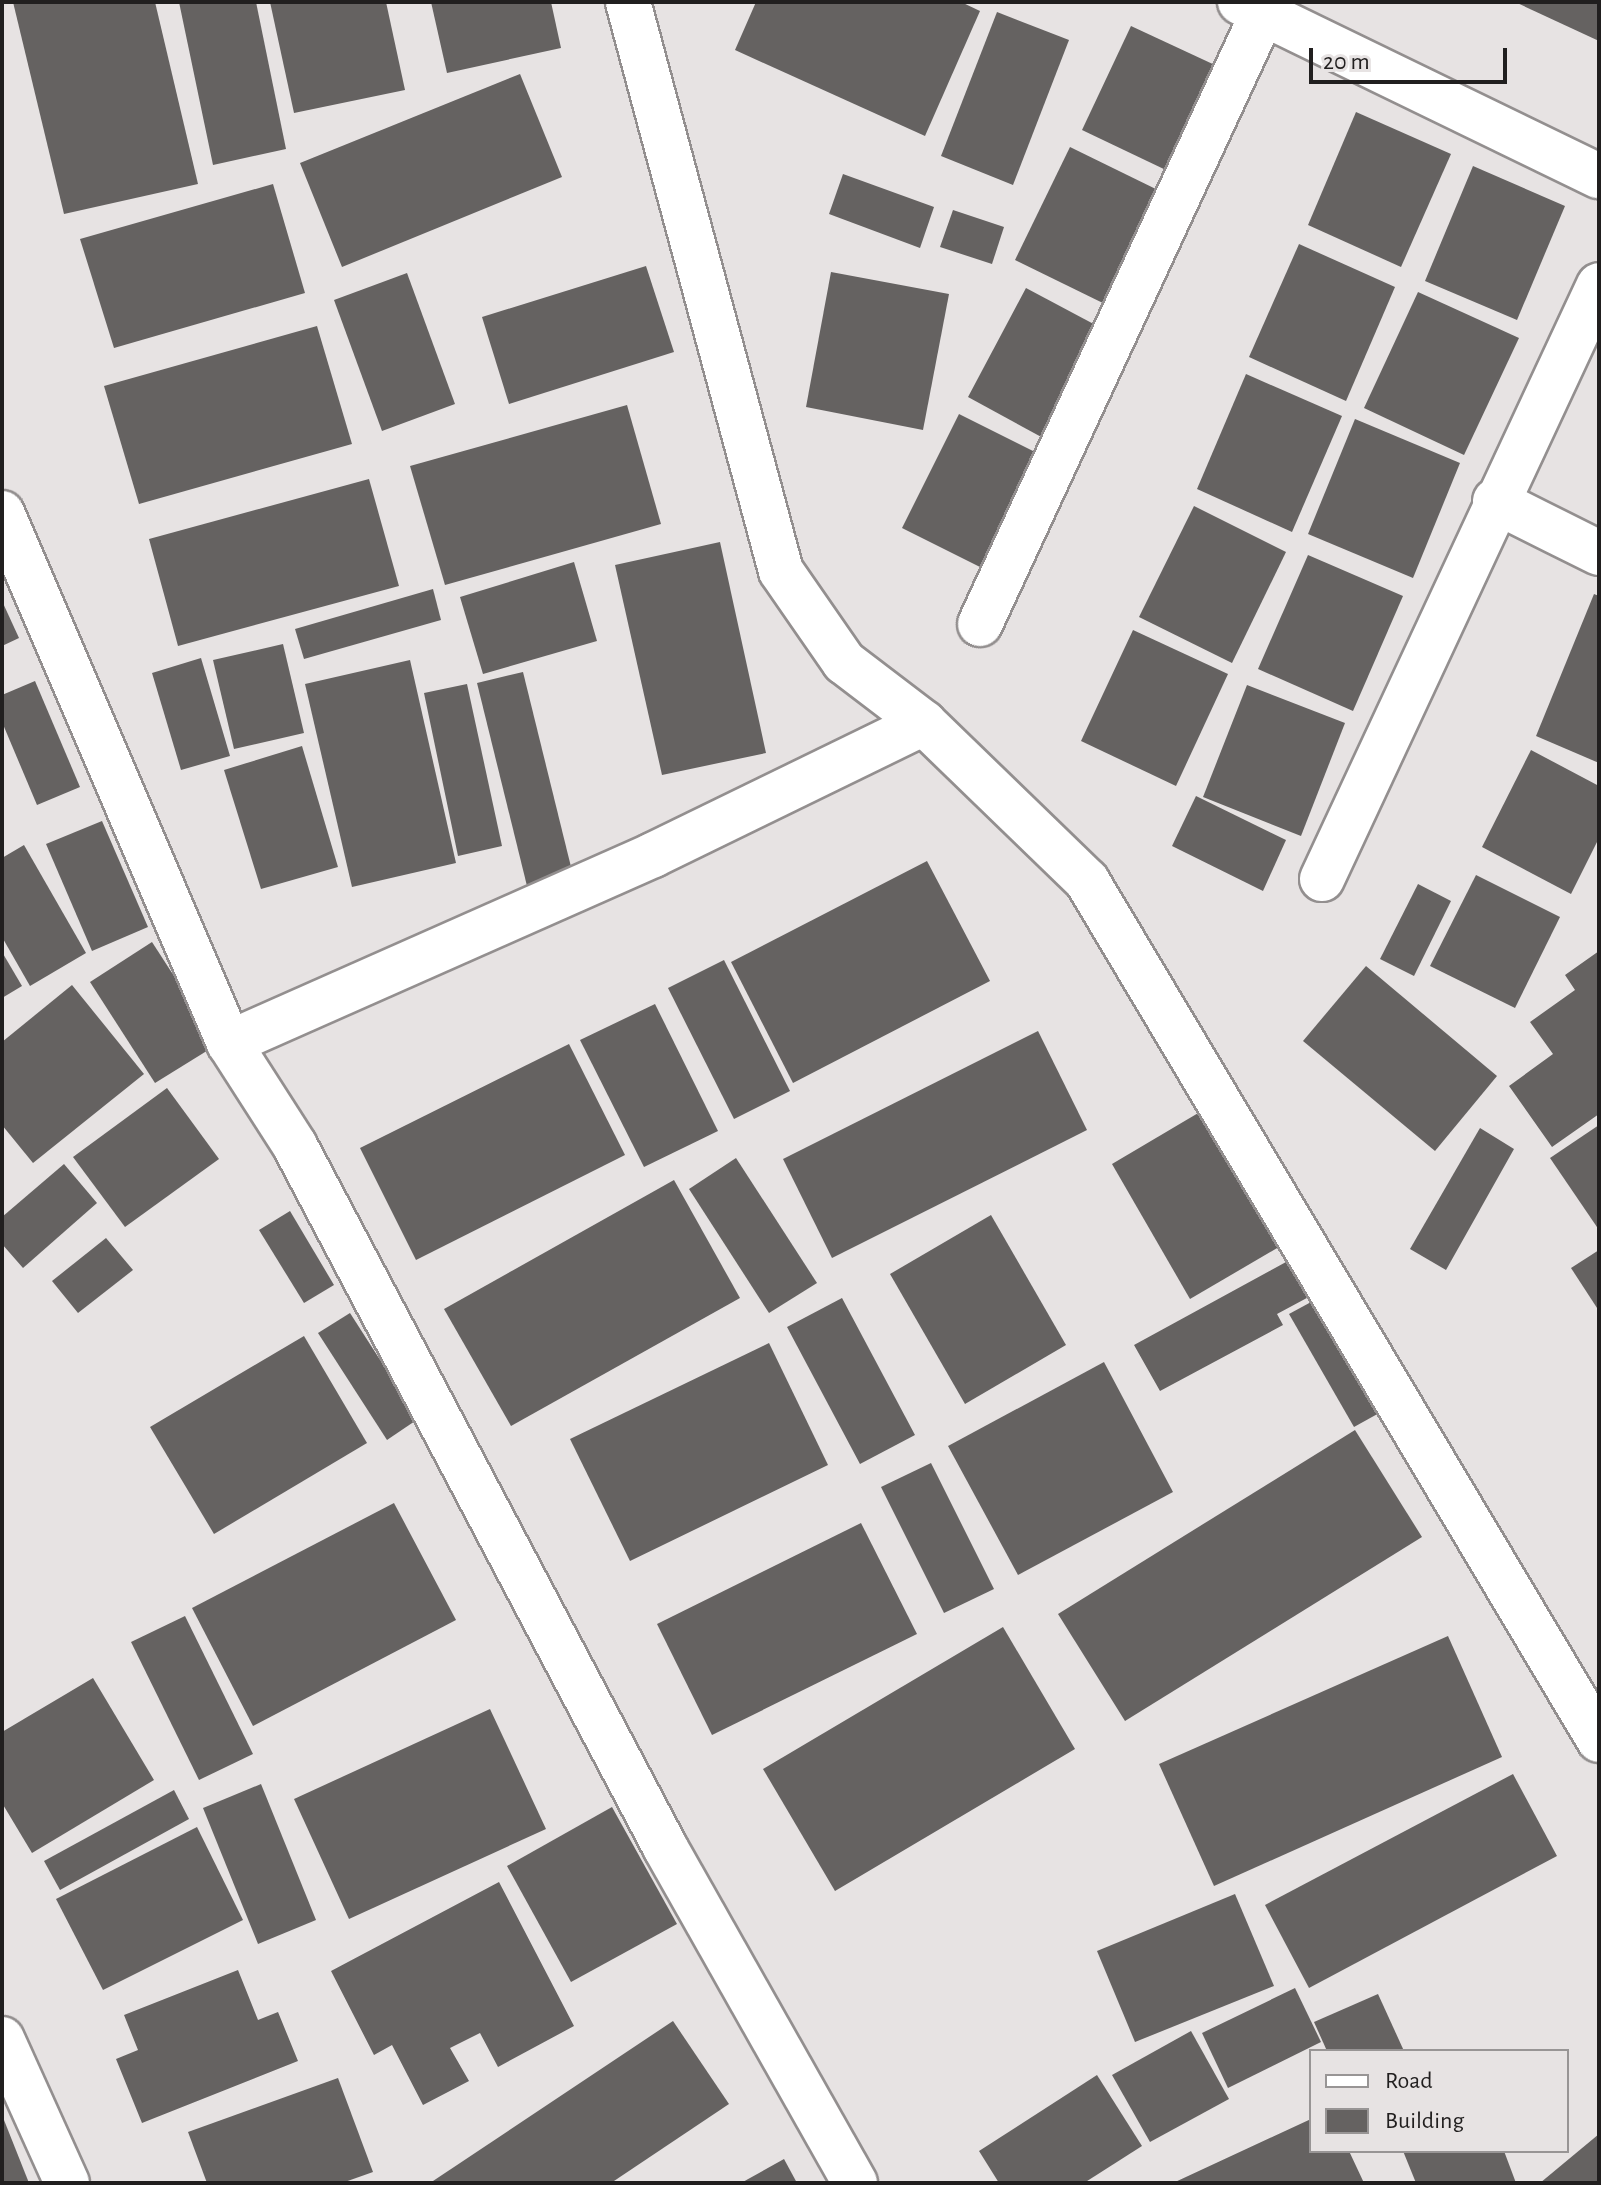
<!DOCTYPE html>
<style>
body{margin:0}
#map{position:relative;width:1601px;height:2185px;overflow:hidden;background:#e7e3e3;font-family:"Alegreya Sans",sans-serif}
div>[style]{position:absolute}
.building>*{inset:0;background:#656261}
.roads{filter:drop-shadow(2px 0 #938f8f) drop-shadow(-2px 0 #938f8f) drop-shadow(0 2px #938f8f) drop-shadow(0 -2px #938f8f)}
.street>*{height:44px;margin:-22px;padding:0 22px;transform-origin:22px;border-radius:22px;background:#fff}
span{translate:-50% -50%;white-space:nowrap;text-align:center;line-height:1.15;-webkit-text-stroke:8px #e7e3e3;paint-order:stroke}
.frame{position:absolute;inset:0;border:4px solid #211f1f;pointer-events:none}
.legend{position:absolute;left:1309px;top:2049px;width:260px;height:104px;box-sizing:border-box;background:#e7e3e3;border:2px solid #989595;margin:0;padding:10px 14px;list-style:none;font-size:24px;color:#211f1f}
.legend li{display:flex;align-items:center;gap:16px;height:40px}
.legend b{width:40px;border:2px solid #989595}
.scale{position:absolute;left:1309px;top:48px;width:198px;height:36px;box-sizing:border-box;border:4px solid #211f1f;border-top:0;padding-left:10px;font-size:24px;line-height:28px;white-space:nowrap;color:#211f1f;-webkit-text-stroke:6px #e7e3e3;paint-order:stroke}
</style>
<div id="map">
<div class="building">
<div style="clip-path:polygon(13px 2px,155px 2px,198px 184px,64px 214px)"></div>
<div style="clip-path:polygon(179px 2px,256px 2px,286px 149px,213px 165px)"></div>
<div style="clip-path:polygon(270px 2px,386px 2px,405px 90px,294px 113px)"></div>
<div style="clip-path:polygon(431px 2px,551px 2px,561px 48px,447px 73px)"></div>
<div style="clip-path:polygon(756px 2px,961px 2px,980px 11px,925px 136px,735px 50px)"></div>
<div style="clip-path:polygon(1515px 2px,1599px 2px,1599px 41px)"></div>
<div style="clip-path:polygon(997px 12px,1069px 40px,1013px 185px,941px 156px)"></div>
<div style="clip-path:polygon(1131px 26px,1217px 66px,1168px 171px,1082px 130px)"></div>
<div style="clip-path:polygon(520px 74px,562px 177px,342px 267px,300px 163px)"></div>
<div style="clip-path:polygon(1356px 112px,1451px 154px,1401px 267px,1308px 225px)"></div>
<div style="clip-path:polygon(1070px 147px,1166px 194px,1111px 307px,1015px 260px)"></div>
<div style="clip-path:polygon(1473px 166px,1565px 206px,1517px 320px,1425px 281px)"></div>
<div style="clip-path:polygon(843px 174px,934px 207px,920px 248px,829px 214px)"></div>
<div style="clip-path:polygon(273px 184px,305px 293px,114px 348px,80px 239px)"></div>
<div style="clip-path:polygon(953px 210px,1004px 227px,992px 264px,940px 247px)"></div>
<div style="clip-path:polygon(1299px 244px,1395px 287px,1346px 401px,1249px 357px)"></div>
<div style="clip-path:polygon(646px 266px,674px 352px,509px 404px,482px 317px)"></div>
<div style="clip-path:polygon(831px 272px,949px 294px,923px 430px,806px 407px)"></div>
<div style="clip-path:polygon(407px 273px,455px 404px,382px 431px,334px 300px)"></div>
<div style="clip-path:polygon(1026px 288px,1103px 329px,1045px 439px,968px 397px)"></div>
<div style="clip-path:polygon(1418px 292px,1519px 338px,1464px 455px,1364px 408px)"></div>
<div style="clip-path:polygon(317px 326px,352px 444px,139px 504px,104px 386px)"></div>
<div style="clip-path:polygon(1246px 374px,1342px 416px,1292px 532px,1197px 489px)"></div>
<div style="clip-path:polygon(627px 405px,661px 524px,445px 585px,410px 466px)"></div>
<div style="clip-path:polygon(959px 414px,1045px 457px,988px 571px,902px 528px)"></div>
<div style="clip-path:polygon(1355px 419px,1460px 463px,1413px 578px,1308px 534px)"></div>
<div style="clip-path:polygon(369px 479px,399px 586px,178px 646px,149px 539px)"></div>
<div style="clip-path:polygon(1194px 506px,1286px 552px,1232px 663px,1139px 617px)"></div>
<div style="clip-path:polygon(720px 542px,766px 753px,662px 775px,615px 565px)"></div>
<div style="clip-path:polygon(1308px 555px,1403px 596px,1353px 711px,1258px 669px)"></div>
<div style="clip-path:polygon(574px 562px,597px 641px,483px 674px,460px 597px)"></div>
<div style="clip-path:polygon(433px 589px,441px 620px,304px 659px,295px 629px)"></div>
<div style="clip-path:polygon(1594px 594px,1599px 596px,1599px 763px,1536px 736px)"></div>
<div style="clip-path:polygon(2px 601px,19px 638px,2px 646px)"></div>
<div style="clip-path:polygon(1133px 630px,1228px 674px,1176px 786px,1081px 741px)"></div>
<div style="clip-path:polygon(283px 644px,304px 733px,234px 749px,213px 660px)"></div>
<div style="clip-path:polygon(201px 658px,230px 756px,181px 770px,152px 673px)"></div>
<div style="clip-path:polygon(410px 660px,456px 863px,352px 887px,305px 684px)"></div>
<div style="clip-path:polygon(523px 672px,573px 875px,527px 886px,477px 683px)"></div>
<div style="clip-path:polygon(35px 681px,80px 787px,37px 805px,2px 722px,2px 695px)"></div>
<div style="clip-path:polygon(467px 684px,502px 846px,458px 856px,424px 693px)"></div>
<div style="clip-path:polygon(1247px 685px,1345px 723px,1301px 836px,1203px 797px)"></div>
<div style="clip-path:polygon(302px 746px,338px 867px,261px 889px,224px 770px)"></div>
<div style="clip-path:polygon(1531px 750px,1599px 786px,1599px 838px,1571px 894px,1482px 847px)"></div>
<div style="clip-path:polygon(1196px 796px,1286px 840px,1263px 891px,1172px 846px)"></div>
<div style="clip-path:polygon(102px 821px,148px 927px,92px 951px,46px 844px)"></div>
<div style="clip-path:polygon(24px 845px,86px 953px,30px 986px,2px 937px,2px 858px)"></div>
<div style="clip-path:polygon(927px 861px,990px 981px,793px 1083px,731px 962px)"></div>
<div style="clip-path:polygon(1476px 875px,1560px 917px,1515px 1008px,1430px 966px)"></div>
<div style="clip-path:polygon(1418px 884px,1451px 901px,1414px 976px,1380px 959px)"></div>
<div style="clip-path:polygon(152px 942px,218px 1044px,155px 1083px,90px 982px)"></div>
<div style="clip-path:polygon(1599px 951px,1599px 1114px,1552px 1147px,1509px 1086px,1553px 1054px,1530px 1022px,1575px 990px,1565px 975px)"></div>
<div style="clip-path:polygon(2px 952px,22px 986px,2px 998px)"></div>
<div style="clip-path:polygon(724px 960px,790px 1091px,734px 1119px,668px 988px)"></div>
<div style="clip-path:polygon(1366px 966px,1497px 1076px,1435px 1151px,1303px 1041px)"></div>
<div style="clip-path:polygon(72px 985px,144px 1074px,33px 1163px,2px 1125px,2px 1042px)"></div>
<div style="clip-path:polygon(655px 1004px,718px 1131px,644px 1167px,580px 1040px)"></div>
<div style="clip-path:polygon(1038px 1031px,1087px 1130px,832px 1258px,783px 1159px)"></div>
<div style="clip-path:polygon(569px 1044px,625px 1155px,416px 1260px,360px 1148px)"></div>
<div style="clip-path:polygon(167px 1088px,219px 1159px,125px 1227px,73px 1157px)"></div>
<div style="clip-path:polygon(1205px 1109px,1284px 1244px,1190px 1299px,1112px 1164px)"></div>
<div style="clip-path:polygon(1599px 1125px,1599px 1230px,1550px 1158px)"></div>
<div style="clip-path:polygon(1480px 1128px,1514px 1149px,1446px 1270px,1410px 1249px)"></div>
<div style="clip-path:polygon(736px 1158px,817px 1283px,769px 1313px,689px 1189px)"></div>
<div style="clip-path:polygon(64px 1164px,97px 1203px,23px 1268px,2px 1244px,2px 1217px)"></div>
<div style="clip-path:polygon(674px 1180px,740px 1298px,511px 1426px,444px 1309px)"></div>
<div style="clip-path:polygon(290px 1211px,334px 1285px,304px 1303px,259px 1230px)"></div>
<div style="clip-path:polygon(991px 1215px,1066px 1345px,965px 1404px,890px 1274px)"></div>
<div style="clip-path:polygon(106px 1238px,133px 1270px,78px 1313px,52px 1281px)"></div>
<div style="clip-path:polygon(1599px 1250px,1599px 1311px,1571px 1268px)"></div>
<div style="clip-path:polygon(1297px 1256px,1318px 1292px,1277px 1314px,1283px 1325px,1160px 1391px,1134px 1345px)"></div>
<div style="clip-path:polygon(1324px 1295px,1390px 1407px,1354px 1427px,1289px 1314px)"></div>
<div style="clip-path:polygon(842px 1298px,915px 1435px,860px 1464px,787px 1327px)"></div>
<div style="clip-path:polygon(350px 1313px,418px 1419px,387px 1440px,318px 1333px)"></div>
<div style="clip-path:polygon(304px 1336px,367px 1443px,214px 1534px,150px 1427px)"></div>
<div style="clip-path:polygon(769px 1343px,828px 1465px,630px 1561px,570px 1439px)"></div>
<div style="clip-path:polygon(1104px 1362px,1173px 1492px,1018px 1575px,948px 1446px)"></div>
<div style="clip-path:polygon(1355px 1430px,1422px 1537px,1125px 1721px,1058px 1614px)"></div>
<div style="clip-path:polygon(931px 1463px,994px 1589px,944px 1613px,881px 1487px)"></div>
<div style="clip-path:polygon(394px 1503px,456px 1620px,253px 1726px,192px 1608px)"></div>
<div style="clip-path:polygon(861px 1523px,917px 1634px,712px 1735px,657px 1624px)"></div>
<div style="clip-path:polygon(185px 1616px,253px 1754px,199px 1780px,131px 1642px)"></div>
<div style="clip-path:polygon(1003px 1627px,1075px 1749px,835px 1891px,763px 1769px)"></div>
<div style="clip-path:polygon(1448px 1636px,1502px 1757px,1214px 1886px,1159px 1764px)"></div>
<div style="clip-path:polygon(93px 1678px,154px 1780px,32px 1853px,2px 1803px,2px 1732px)"></div>
<div style="clip-path:polygon(490px 1709px,546px 1829px,349px 1919px,294px 1799px)"></div>
<div style="clip-path:polygon(1513px 1774px,1557px 1856px,1309px 1988px,1265px 1905px)"></div>
<div style="clip-path:polygon(261px 1784px,316px 1920px,258px 1944px,203px 1808px)"></div>
<div style="clip-path:polygon(174px 1790px,189px 1819px,60px 1890px,44px 1861px)"></div>
<div style="clip-path:polygon(612px 1807px,677px 1924px,571px 1982px,507px 1866px)"></div>
<div style="clip-path:polygon(197px 1827px,243px 1920px,103px 1990px,56px 1899px)"></div>
<div style="clip-path:polygon(499px 1882px,574px 2026px,498px 2067px,480px 2033px,450px 2048px,469px 2081px,423px 2105px,392px 2045px,374px 2055px,331px 1971px)"></div>
<div style="clip-path:polygon(1235px 1894px,1274px 1986px,1135px 2042px,1097px 1951px)"></div>
<div style="clip-path:polygon(238px 1970px,258px 2020px,278px 2012px,298px 2061px,142px 2123px,116px 2059px,138px 2050px,124px 2015px)"></div>
<div style="clip-path:polygon(1295px 1988px,1321px 2042px,1228px 2088px,1202px 2033px)"></div>
<div style="clip-path:polygon(1378px 1994px,1404px 2051px,1327px 2051px,1314px 2022px)"></div>
<div style="clip-path:polygon(673px 2021px,729px 2104px,611px 2183px,430px 2183px)"></div>
<div style="clip-path:polygon(1191px 2031px,1229px 2099px,1150px 2142px,1112px 2075px)"></div>
<div style="clip-path:polygon(1097px 2075px,1142px 2146px,1084px 2183px,999px 2183px,979px 2151px)"></div>
<div style="clip-path:polygon(338px 2078px,373px 2172px,342px 2183px,207px 2183px,188px 2132px)"></div>
<div style="clip-path:polygon(2px 2115px,29px 2183px,2px 2183px)"></div>
<div style="clip-path:polygon(1311px 2119px,1311px 2151px,1349px 2151px,1364px 2183px,1173px 2183px)"></div>
<div style="clip-path:polygon(1599px 2134px,1599px 2183px,1540px 2183px)"></div>
<div style="clip-path:polygon(1403px 2151px,1504px 2151px,1516px 2183px,1416px 2183px)"></div>
<div style="clip-path:polygon(784px 2159px,797px 2183px,741px 2183px)"></div>
</div>
<div class="roads">
<div class="street">
<div style="left:628px;top:2px;width:589px;rotate:74.95deg"></div>
<div style="left:781px;top:571px;width:111px;rotate:55.3deg"></div>
<div style="left:844px;top:662px;width:101px;rotate:37.3deg"></div>
<div style="left:924px;top:723px;width:227px;rotate:44.1deg"></div>
<div style="left:1087px;top:881px;width:1000px;rotate:59.2deg"></div>
<div style="left:1240px;top:2px;width:399px;rotate:25.9deg"></div>
<div style="left:1495px;top:501px;width:116px;rotate:26.6deg"></div>
<div style="left:2px;top:513px;width:577px;rotate:66.81deg"></div>
<div style="left:229px;top:1043px;width:122px;rotate:57.3deg"></div>
<div style="left:295px;top:1146px;width:793px;rotate:62.17deg"></div>
<div style="left:665px;top:1847px;width:386px;rotate:60.5deg"></div>
<div style="left:980px;top:624px;width:673px;rotate:-65.15deg"></div>
<div style="left:1322px;top:879px;width:655px;rotate:-65deg"></div>
<div style="left:229px;top:1043px;width:464px;rotate:-23.9deg"></div>
<div style="left:653px;top:855px;width:301px;rotate:-26deg"></div>
<div style="left:2px;top:2039px;width:158px;rotate:65.7deg"></div>
</div>
</div>
<div class="frame"></div>
<ul class="legend">
<li><b style="height:10px;background:#fff"></b>Road</li>
<li><b style="height:22px;background:#656261"></b>Building</li>
</ul>
<div class="scale">20 m</div>
</div>
